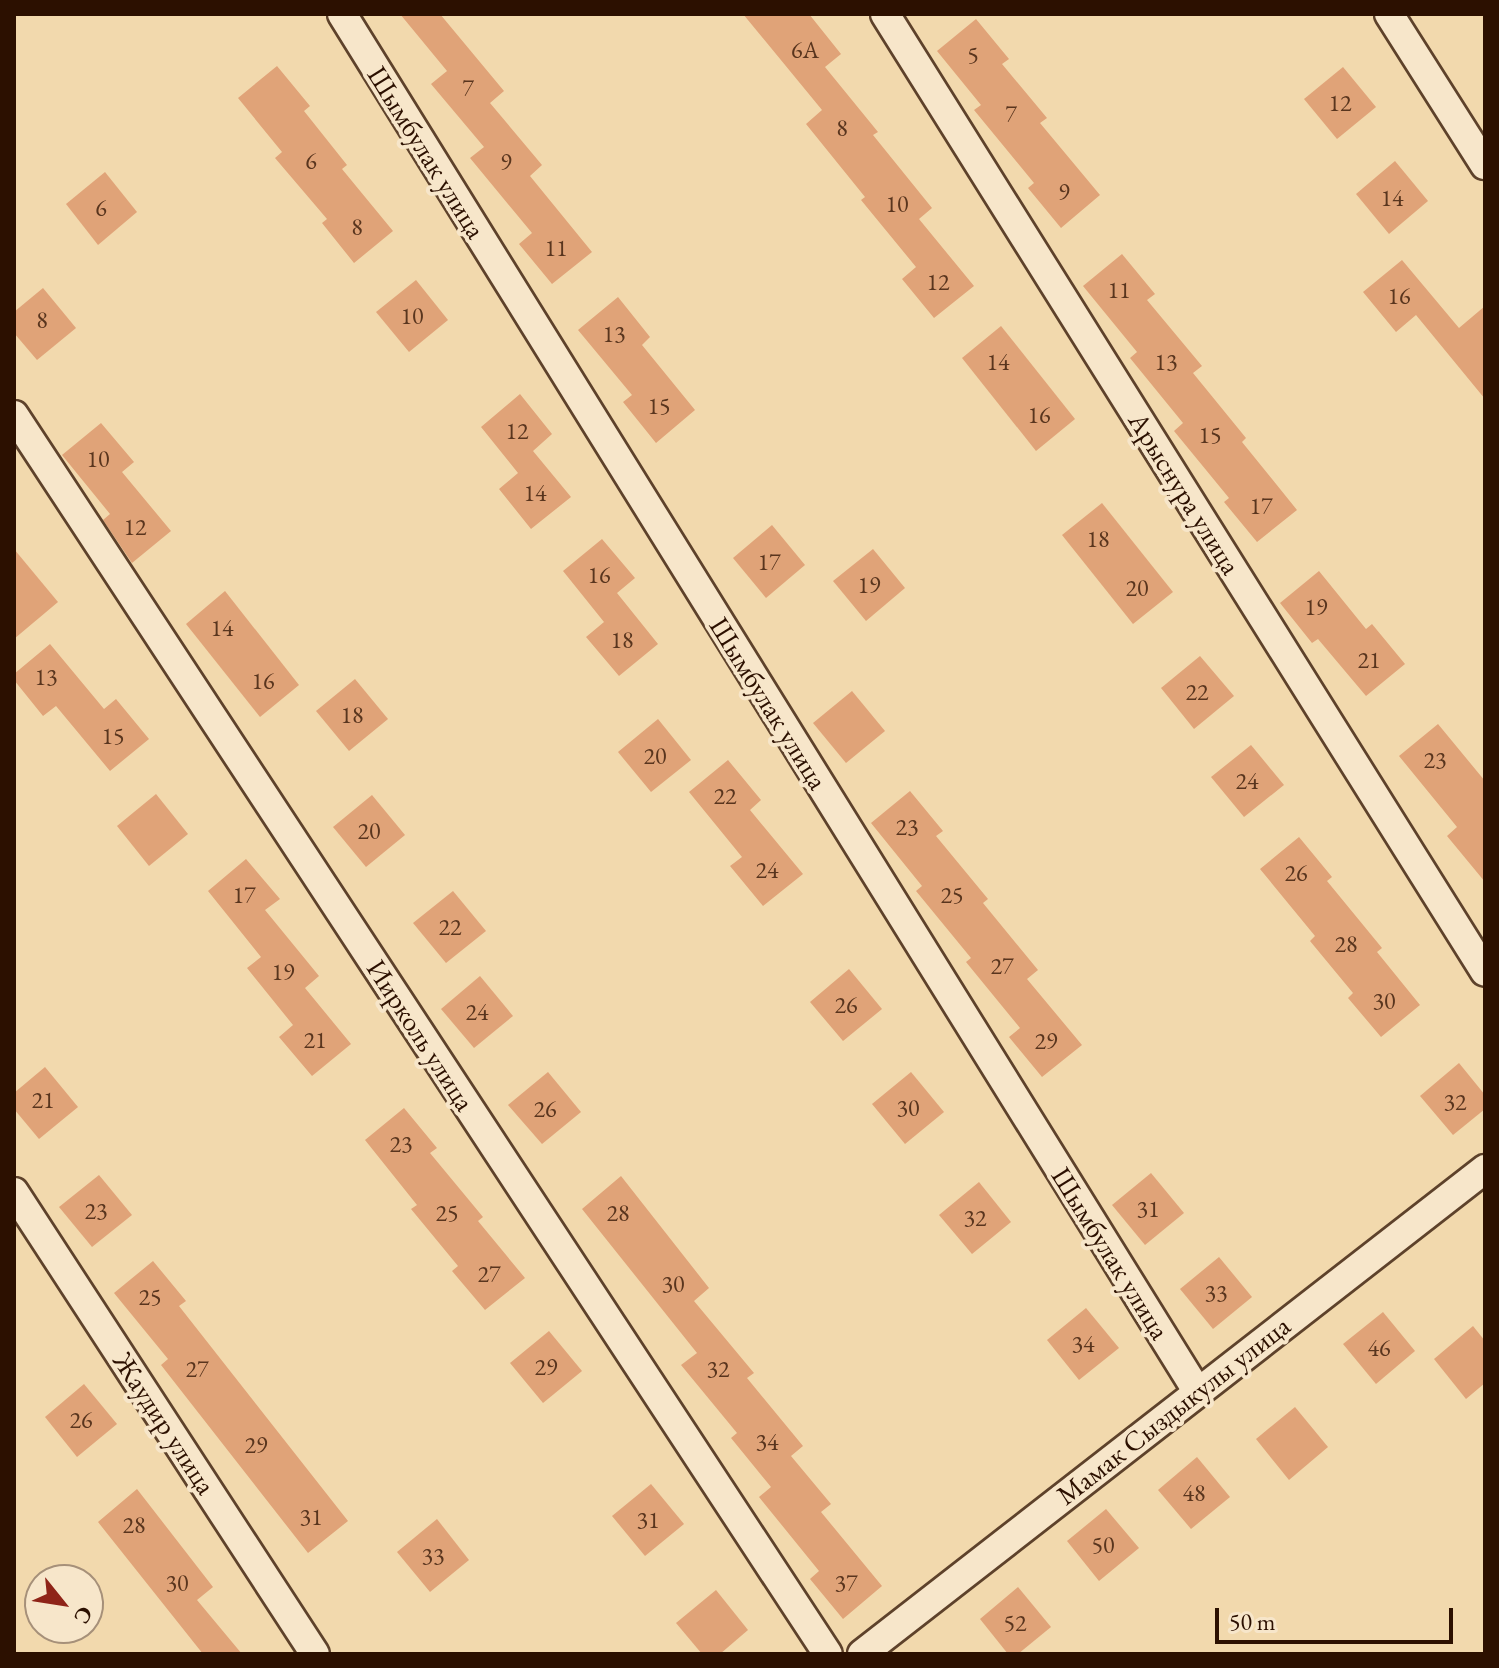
<!DOCTYPE html>
<meta charset="utf-8">
<style>
body{margin:0}
#map{position:relative;width:1499px;height:1668px;overflow:hidden;background:#f2d9ad;font-family:"EB Garamond",serif}
div>[style]{position:absolute}
.building>*{inset:0;background:#e0a378}
.roads{filter:drop-shadow(2px 0 #5e422b) drop-shadow(-2px 0 #5e422b) drop-shadow(0 2px #5e422b) drop-shadow(0 -2px #5e422b)}
.minor>*{height:28px;margin:-14px;padding:0 14px;transform-origin:14px;border-radius:14px;background:#f7e6ca}
span{translate:-50% -50%;white-space:nowrap;text-align:center;line-height:1.15;-webkit-text-stroke:8px #f7e6ca;paint-order:stroke}
.number-label{font-size:24px;color:#59351e}
.number-label span{-webkit-text-stroke-width:0}
.street-label{font-size:28px;color:#2c1000}
.frame{position:absolute;inset:0;border:16px solid #2c1000;pointer-events:none}
.north{position:absolute;left:24px;top:1564px;width:80px;height:80px;box-sizing:border-box;background:#f7e6ca;border:2px solid #a69079;border-radius:50%;rotate:120deg;font-size:22px;font-weight:700;line-height:32px;text-align:center;color:#2c1000}
.north::after{content:'';display:block;margin:auto;width:28px;height:36px;background:#8f2418;clip-path:polygon(50% 0,100% 100%,50% 72%,0 100%)}
.scale{position:absolute;left:1215px;top:1608px;width:238px;height:36px;box-sizing:border-box;border:4px solid #2c1000;border-top:0;padding-left:10px;font-size:24px;line-height:28px;white-space:nowrap;color:#2c1000;-webkit-text-stroke:6px #f7e6ca;paint-order:stroke}
</style>
<div id="map">
<div class="building">
<div style="clip-path:polygon(400px 14px,440px 14px,504px 91px,490px 103px,542px 165px,530px 176px,592px 252px,552px 284px,519px 244px,532px 233px,470px 158px,484px 147px,431px 84px,447px 71px)"></div>
<div style="clip-path:polygon(743px 14px,809px 14px,841px 54px,825px 67px,878px 132px,873px 135px,932px 208px,919px 219px,974px 286px,934px 318px,902px 279px,916px 267px,861px 200px,865px 197px,806px 124px,822px 110px)"></div>
<div style="clip-path:polygon(976px 19px,1009px 59px,1002px 64px,1047px 118px,1040px 123px,1100px 195px,1061px 228px,1028px 188px,1034px 183px,974px 110px,981px 105px,937px 51px)"></div>
<div style="clip-path:polygon(277px 66px,310px 106px,304px 111px,347px 165px,342px 169px,393px 231px,354px 263px,322px 223px,327px 219px,275px 158px,282px 152px,238px 98px)"></div>
<div style="clip-path:polygon(1343px 67px,1376px 107px,1337px 139px,1304px 99px)"></div>
<div style="clip-path:polygon(1395px 161px,1428px 201px,1389px 234px,1356px 194px)"></div>
<div style="clip-path:polygon(105px 172px,137px 212px,98px 245px,66px 204px)"></div>
<div style="clip-path:polygon(1122px 254px,1155px 294px,1147px 300px,1202px 366px,1193px 373px,1246px 438px,1242px 442px,1297px 510px,1257px 542px,1224px 502px,1229px 498px,1174px 431px,1183px 423px,1130px 358px,1137px 352px,1083px 286px)"></div>
<div style="clip-path:polygon(1402px 260px,1459px 328px,1485px 306px,1485px 399px,1416px 315px,1396px 332px,1363px 292px)"></div>
<div style="clip-path:polygon(416px 280px,448px 320px,409px 352px,376px 312px)"></div>
<div style="clip-path:polygon(43px 288px,76px 328px,37px 360px,14px 333px,14px 312px)"></div>
<div style="clip-path:polygon(618px 297px,650px 337px,642px 345px,695px 410px,656px 443px,623px 402px,632px 395px,578px 330px)"></div>
<div style="clip-path:polygon(1001px 326px,1075px 419px,1036px 451px,962px 358px)"></div>
<div style="clip-path:polygon(520px 394px,552px 434px,533px 451px,571px 497px,531px 529px,499px 489px,518px 473px,481px 427px)"></div>
<div style="clip-path:polygon(101px 423px,134px 462px,122px 472px,171px 531px,132px 563px,103px 520px,110px 514px,62px 455px)"></div>
<div style="clip-path:polygon(1102px 503px,1173px 592px,1133px 624px,1062px 535px)"></div>
<div style="clip-path:polygon(772px 525px,805px 565px,766px 598px,733px 558px)"></div>
<div style="clip-path:polygon(602px 539px,635px 578px,617px 593px,658px 644px,619px 676px,586px 637px,604px 622px,563px 571px)"></div>
<div style="clip-path:polygon(14px 549px,58px 602px,14px 639px)"></div>
<div style="clip-path:polygon(873px 549px,905px 588px,866px 621px,833px 581px)"></div>
<div style="clip-path:polygon(1319px 571px,1366px 629px,1372px 624px,1405px 664px,1366px 696px,1318px 639px,1312px 643px,1280px 603px)"></div>
<div style="clip-path:polygon(225px 591px,299px 685px,260px 717px,186px 624px)"></div>
<div style="clip-path:polygon(50px 644px,104px 709px,116px 699px,149px 739px,110px 771px,56px 706px,43px 716px,14px 680px,14px 674px)"></div>
<div style="clip-path:polygon(1200px 656px,1234px 696px,1194px 729px,1161px 688px)"></div>
<div style="clip-path:polygon(355px 679px,388px 719px,349px 751px,316px 711px)"></div>
<div style="clip-path:polygon(852px 691px,885px 731px,846px 763px,813px 723px)"></div>
<div style="clip-path:polygon(658px 719px,691px 760px,651px 792px,618px 752px)"></div>
<div style="clip-path:polygon(1438px 724px,1485px 781px,1485px 882px,1447px 836px,1457px 827px,1399px 756px)"></div>
<div style="clip-path:polygon(1251px 745px,1284px 785px,1244px 817px,1211px 777px)"></div>
<div style="clip-path:polygon(728px 760px,761px 800px,750px 810px,803px 874px,763px 906px,730px 866px,742px 857px,689px 792px)"></div>
<div style="clip-path:polygon(910px 791px,943px 831px,936px 836px,988px 899px,983px 903px,1038px 970px,1027px 979px,1082px 1045px,1042px 1077px,1009px 1037px,1020px 1028px,966px 962px,971px 958px,916px 891px,922px 886px,871px 823px)"></div>
<div style="clip-path:polygon(156px 794px,188px 834px,149px 866px,117px 826px)"></div>
<div style="clip-path:polygon(372px 795px,405px 835px,366px 867px,333px 827px)"></div>
<div style="clip-path:polygon(1299px 837px,1332px 877px,1327px 881px,1382px 948px,1377px 952px,1420px 1005px,1381px 1037px,1348px 998px,1353px 993px,1310px 941px,1315px 936px,1260px 869px)"></div>
<div style="clip-path:polygon(246px 859px,280px 899px,265px 910px,319px 976px,305px 988px,351px 1044px,312px 1076px,279px 1037px,293px 1025px,247px 968px,261px 957px,208px 891px)"></div>
<div style="clip-path:polygon(453px 891px,486px 931px,446px 963px,413px 923px)"></div>
<div style="clip-path:polygon(849px 969px,882px 1009px,843px 1041px,810px 1002px)"></div>
<div style="clip-path:polygon(480px 976px,513px 1016px,474px 1048px,441px 1009px)"></div>
<div style="clip-path:polygon(1459px 1063px,1485px 1095px,1485px 1109px,1453px 1135px,1420px 1096px)"></div>
<div style="clip-path:polygon(45px 1067px,78px 1107px,39px 1139px,14px 1109px,14px 1093px)"></div>
<div style="clip-path:polygon(548px 1072px,581px 1112px,542px 1144px,508px 1105px)"></div>
<div style="clip-path:polygon(911px 1072px,944px 1112px,905px 1144px,872px 1104px)"></div>
<div style="clip-path:polygon(404px 1108px,437px 1148px,430px 1153px,483px 1217px,478px 1221px,525px 1278px,485px 1310px,452px 1271px,458px 1266px,411px 1209px,417px 1205px,365px 1140px)"></div>
<div style="clip-path:polygon(1151px 1173px,1184px 1213px,1145px 1245px,1112px 1205px)"></div>
<div style="clip-path:polygon(99px 1175px,132px 1215px,92px 1247px,59px 1207px)"></div>
<div style="clip-path:polygon(621px 1176px,709px 1288px,694px 1301px,754px 1373px,747px 1378px,803px 1446px,791px 1456px,831px 1504px,821px 1512px,882px 1586px,843px 1619px,810px 1579px,819px 1571px,759px 1497px,771px 1487px,731px 1438px,737px 1433px,681px 1365px,697px 1353px,582px 1209px)"></div>
<div style="clip-path:polygon(979px 1182px,1011px 1222px,972px 1254px,939px 1215px)"></div>
<div style="clip-path:polygon(1219px 1257px,1252px 1297px,1213px 1329px,1180px 1289px)"></div>
<div style="clip-path:polygon(153px 1261px,186px 1301px,179px 1306px,348px 1521px,308px 1553px,161px 1365px,168px 1359px,114px 1293px)"></div>
<div style="clip-path:polygon(1086px 1308px,1119px 1348px,1079px 1380px,1047px 1340px)"></div>
<div style="clip-path:polygon(1383px 1312px,1415px 1351px,1376px 1384px,1343px 1344px)"></div>
<div style="clip-path:polygon(1473px 1326px,1485px 1341px,1485px 1383px,1466px 1399px,1434px 1359px)"></div>
<div style="clip-path:polygon(549px 1331px,582px 1371px,543px 1403px,510px 1363px)"></div>
<div style="clip-path:polygon(84px 1384px,117px 1424px,77px 1457px,45px 1417px)"></div>
<div style="clip-path:polygon(1295px 1407px,1328px 1447px,1289px 1480px,1256px 1439px)"></div>
<div style="clip-path:polygon(1197px 1457px,1230px 1497px,1191px 1529px,1158px 1490px)"></div>
<div style="clip-path:polygon(651px 1484px,684px 1524px,645px 1556px,612px 1516px)"></div>
<div style="clip-path:polygon(137px 1489px,213px 1587px,197px 1600px,242px 1654px,203px 1654px,98px 1522px)"></div>
<div style="clip-path:polygon(1106px 1509px,1139px 1548px,1099px 1581px,1067px 1541px)"></div>
<div style="clip-path:polygon(437px 1519px,469px 1560px,430px 1592px,397px 1552px)"></div>
<div style="clip-path:polygon(1018px 1587px,1051px 1627px,1018px 1654px,1008px 1654px,980px 1619px)"></div>
<div style="clip-path:polygon(716px 1590px,748px 1630px,720px 1654px,702px 1654px,676px 1623px)"></div>
</div>
<div class="roads">
<div class="minor">
<div style="left:342px;top:14px;width:1621px;rotate:58.16deg"></div>
<div style="left:885px;top:14px;width:1130px;rotate:57.94deg"></div>
<div style="left:1389px;top:14px;width:179px;rotate:57.6deg"></div>
<div style="left:14px;top:415px;width:1482px;rotate:56.7deg"></div>
<div style="left:14px;top:1192px;width:551px;rotate:56.92deg"></div>
<div style="left:862px;top:1654px;width:790px;rotate:-37.9deg"></div>
</div>
</div>
<div class="number-label">
<span style="left:805px;top:50px">6А</span>
<span style="left:973px;top:55px">5</span>
<span style="left:468px;top:88px">7</span>
<span style="left:1340px;top:103px">12</span>
<span style="left:1011px;top:114px">7</span>
<span style="left:842px;top:128px">8</span>
<span style="left:311px;top:161px">6</span>
<span style="left:506px;top:162px">9</span>
<span style="left:1064px;top:192px">9</span>
<span style="left:1392px;top:198px">14</span>
<span style="left:897px;top:204px">10</span>
<span style="left:101px;top:208px">6</span>
<span style="left:357px;top:227px">8</span>
<span style="left:556px;top:248px">11</span>
<span style="left:938px;top:282px">12</span>
<span style="left:1119px;top:290px">11</span>
<span style="left:1399px;top:296px">16</span>
<span style="left:412px;top:316px">10</span>
<span style="left:42px;top:320px">8</span>
<span style="left:614px;top:334px">13</span>
<span style="left:998px;top:362px">14</span>
<span style="left:1166px;top:362px">13</span>
<span style="left:659px;top:406px">15</span>
<span style="left:1039px;top:415px">16</span>
<span style="left:517px;top:431px">12</span>
<span style="left:1210px;top:435px">15</span>
<span style="left:98px;top:459px">10</span>
<span style="left:535px;top:493px">14</span>
<span style="left:1261px;top:506px">17</span>
<span style="left:135px;top:527px">12</span>
<span style="left:1098px;top:539px">18</span>
<span style="left:769px;top:562px">17</span>
<span style="left:599px;top:575px">16</span>
<span style="left:869px;top:585px">19</span>
<span style="left:1137px;top:588px">20</span>
<span style="left:1316px;top:607px">19</span>
<span style="left:222px;top:628px">14</span>
<span style="left:622px;top:640px">18</span>
<span style="left:1369px;top:660px">21</span>
<span style="left:46px;top:677px">13</span>
<span style="left:263px;top:681px">16</span>
<span style="left:1197px;top:692px">22</span>
<span style="left:352px;top:715px">18</span>
<span style="left:113px;top:736px">15</span>
<span style="left:655px;top:756px">20</span>
<span style="left:1435px;top:760px">23</span>
<span style="left:1247px;top:781px">24</span>
<span style="left:725px;top:796px">22</span>
<span style="left:907px;top:827px">23</span>
<span style="left:369px;top:831px">20</span>
<span style="left:767px;top:870px">24</span>
<span style="left:1296px;top:873px">26</span>
<span style="left:244px;top:895px">17</span>
<span style="left:952px;top:895px">25</span>
<span style="left:450px;top:927px">22</span>
<span style="left:1346px;top:944px">28</span>
<span style="left:1002px;top:966px">27</span>
<span style="left:283px;top:972px">19</span>
<span style="left:1384px;top:1001px">30</span>
<span style="left:846px;top:1005px">26</span>
<span style="left:477px;top:1012px">24</span>
<span style="left:315px;top:1040px">21</span>
<span style="left:1046px;top:1041px">29</span>
<span style="left:43px;top:1100px">21</span>
<span style="left:1455px;top:1102px">32</span>
<span style="left:908px;top:1108px">30</span>
<span style="left:545px;top:1109px">26</span>
<span style="left:401px;top:1144px">23</span>
<span style="left:1148px;top:1209px">31</span>
<span style="left:96px;top:1211px">23</span>
<span style="left:447px;top:1213px">25</span>
<span style="left:618px;top:1213px">28</span>
<span style="left:975px;top:1218px">32</span>
<span style="left:489px;top:1274px">27</span>
<span style="left:673px;top:1284px">30</span>
<span style="left:1216px;top:1293px">33</span>
<span style="left:150px;top:1297px">25</span>
<span style="left:1083px;top:1344px">34</span>
<span style="left:1379px;top:1348px">46</span>
<span style="left:546px;top:1367px">29</span>
<span style="left:197px;top:1369px">27</span>
<span style="left:718px;top:1369px">32</span>
<span style="left:81px;top:1420px">26</span>
<span style="left:767px;top:1442px">34</span>
<span style="left:256px;top:1445px">29</span>
<span style="left:1194px;top:1493px">48</span>
<span style="left:311px;top:1517px">31</span>
<span style="left:648px;top:1520px">31</span>
<span style="left:134px;top:1525px">28</span>
<span style="left:1103px;top:1545px">50</span>
<span style="left:433px;top:1556px">33</span>
<span style="left:177px;top:1583px">30</span>
<span style="left:846px;top:1583px">37</span>
<span style="left:1015px;top:1623px">52</span>
</div>
<div class="street-label">
<span style="left:427px;top:152px;rotate:58deg">Шымбулак улица</span>
<span style="left:1185px;top:493px;rotate:58deg">Арыснура улица</span>
<span style="left:769px;top:703px;rotate:58deg">Шымбулак улица</span>
<span style="left:421px;top:1035px;rotate:57deg">Иирколь улица</span>
<span style="left:1111px;top:1253px;rotate:58deg">Шымбулак улица</span>
<span style="left:1173px;top:1410px;rotate:-38deg">Мамак Сыздыкулы улица</span>
<span style="left:165px;top:1423px;rotate:57deg">Жаудир улица</span>
</div>
<div class="frame"></div>
<div class="north">С</div>
<div class="scale">50 m</div>
</div>
